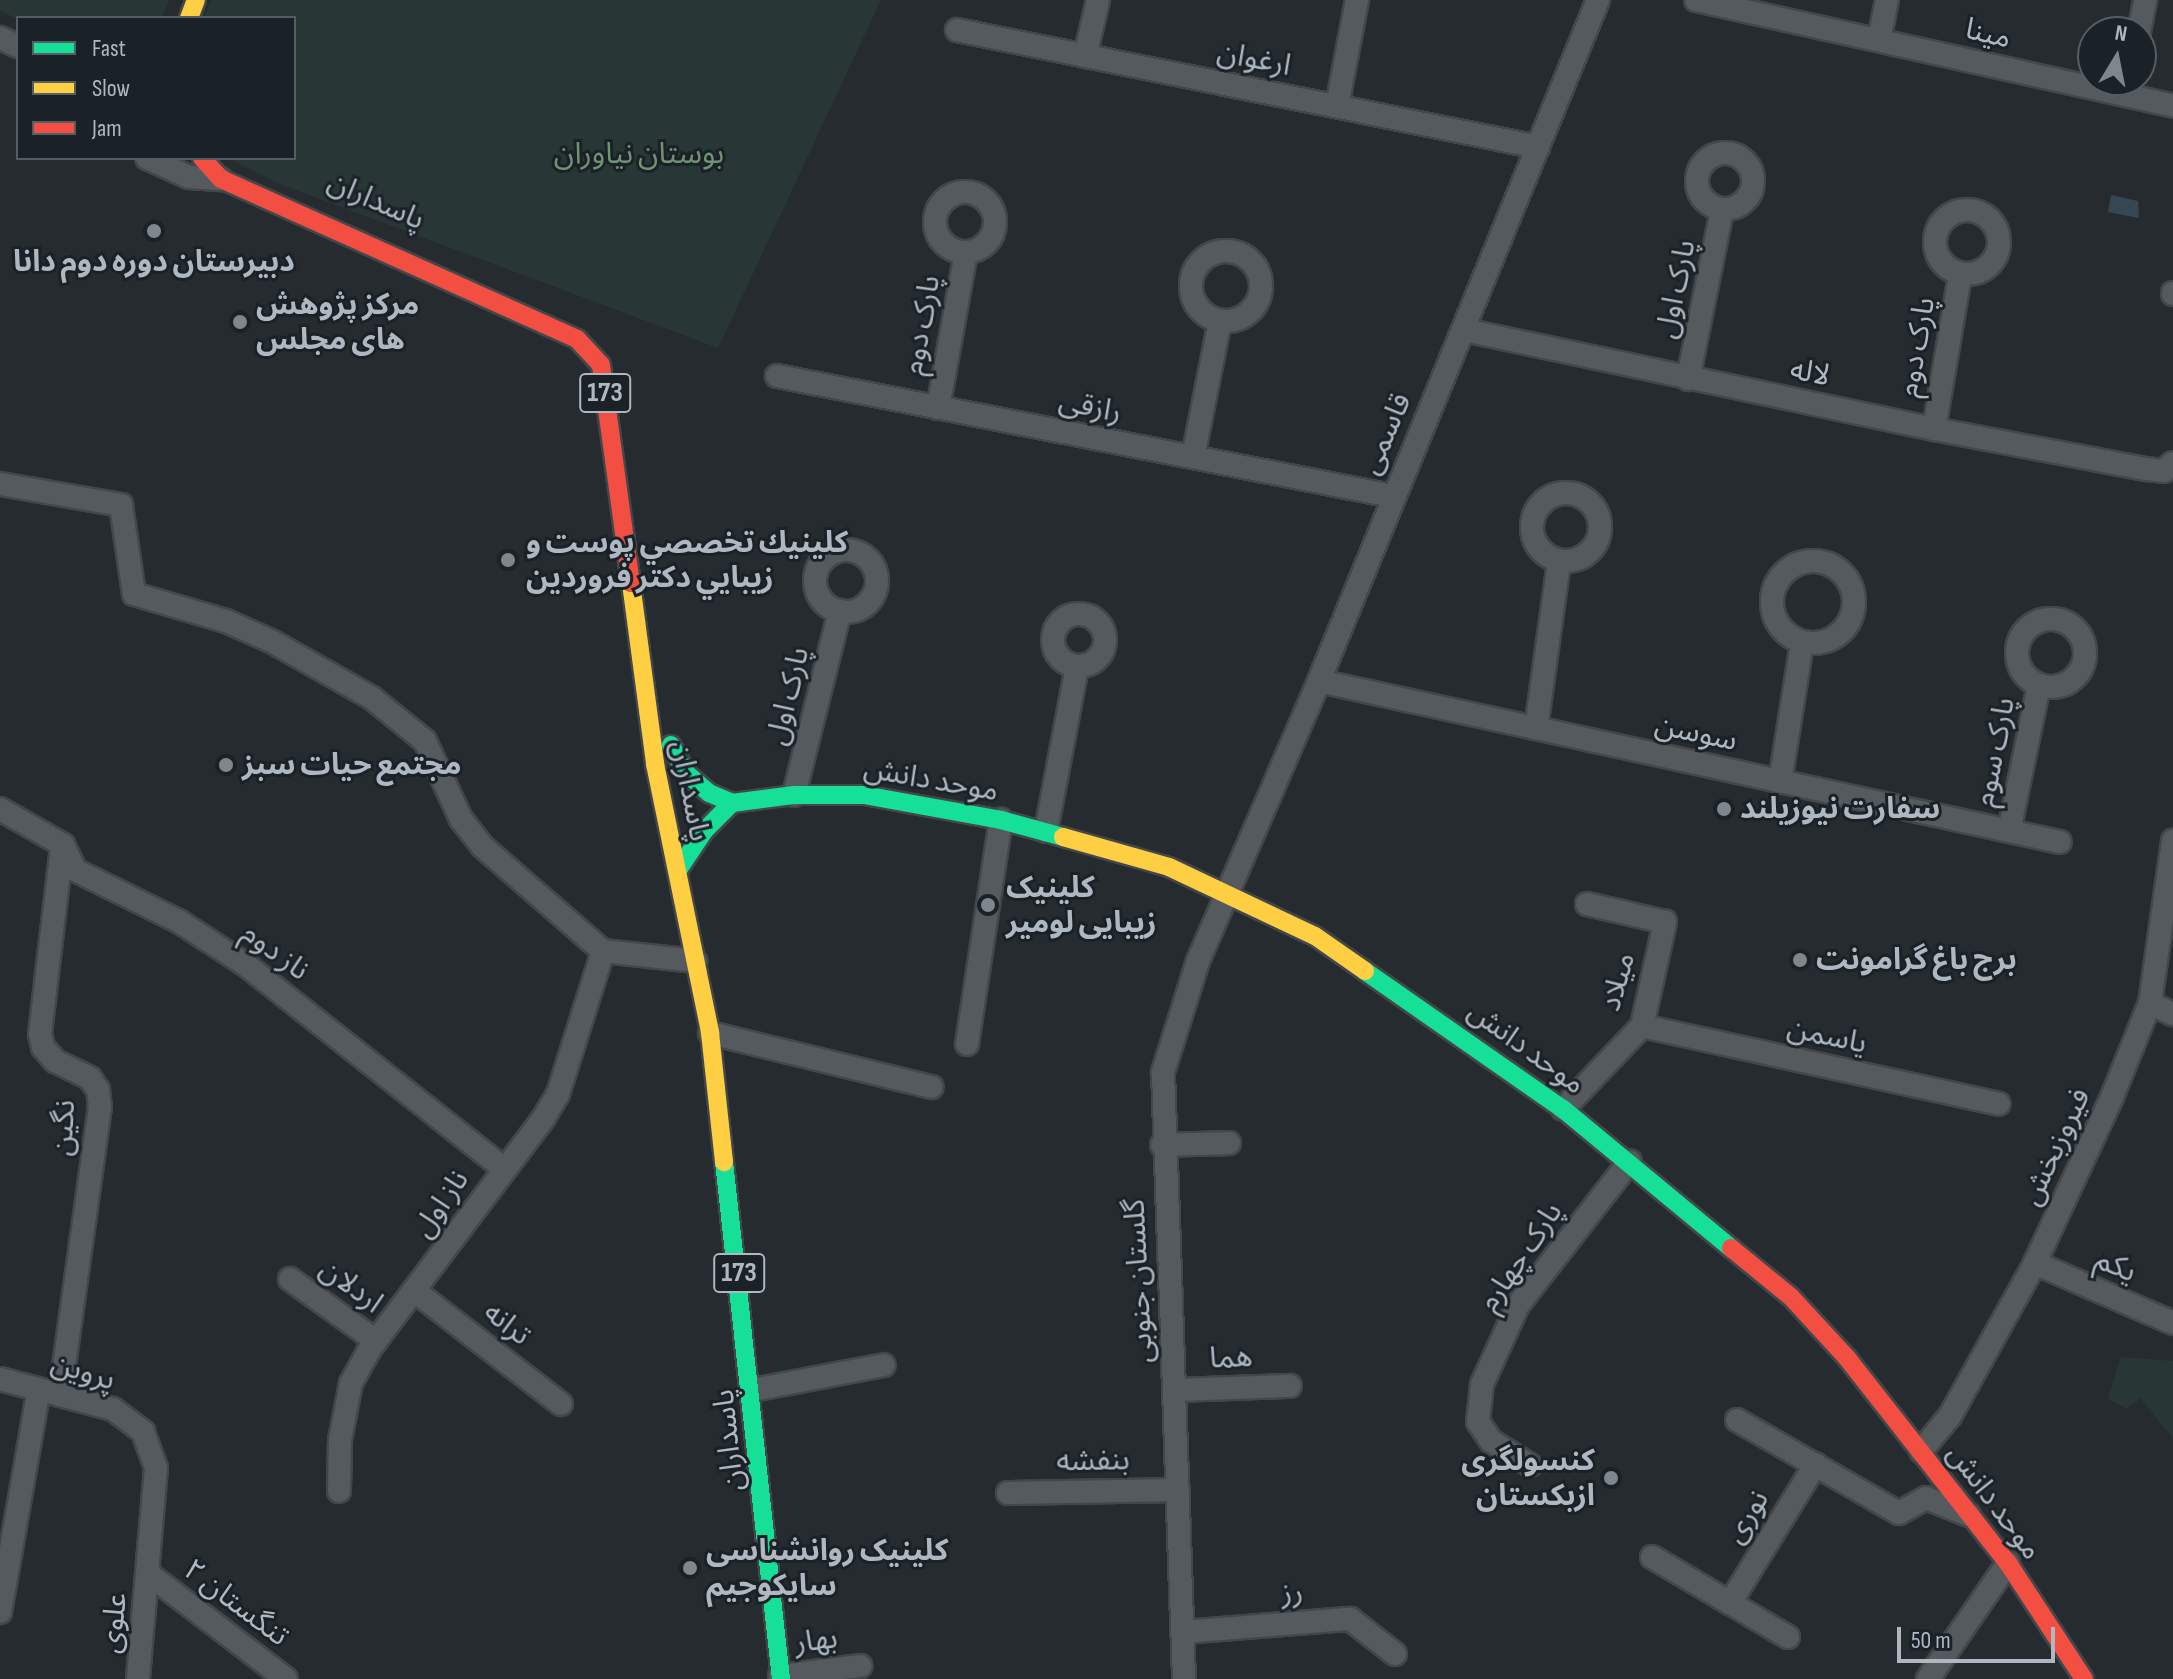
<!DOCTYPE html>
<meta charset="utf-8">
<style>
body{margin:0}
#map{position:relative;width:2173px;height:1679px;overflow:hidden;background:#262b2f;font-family:"Sofia Sans Condensed","Noto Sans Arabic",sans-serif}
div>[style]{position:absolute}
.green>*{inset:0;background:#283735}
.water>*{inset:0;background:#354753}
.roads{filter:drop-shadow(2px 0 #43474a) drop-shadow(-2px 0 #43474a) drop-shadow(0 2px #43474a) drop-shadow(0 -2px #43474a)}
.street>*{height:22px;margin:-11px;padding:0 11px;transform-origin:11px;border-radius:11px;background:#555a5e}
.street>.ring{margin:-11px;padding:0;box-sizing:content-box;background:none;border:22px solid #555a5e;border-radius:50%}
.fast>*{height:18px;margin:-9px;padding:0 9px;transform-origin:9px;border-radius:9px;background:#16e098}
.slow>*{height:18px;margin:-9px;padding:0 9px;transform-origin:9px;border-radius:9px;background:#ffcf43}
.jam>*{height:18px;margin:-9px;padding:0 9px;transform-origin:9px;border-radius:9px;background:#f24e42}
.dots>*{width:22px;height:22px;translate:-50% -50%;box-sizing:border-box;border:4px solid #1a2228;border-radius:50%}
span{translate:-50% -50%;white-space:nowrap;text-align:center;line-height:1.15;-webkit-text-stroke:6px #1a2228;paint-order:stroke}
.shield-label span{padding:2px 6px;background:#1a2228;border:2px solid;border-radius:6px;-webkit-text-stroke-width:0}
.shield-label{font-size:28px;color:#afb8c0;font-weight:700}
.street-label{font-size:30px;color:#afb8c0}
.park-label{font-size:30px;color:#719374}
.poi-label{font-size:30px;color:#afb8c0;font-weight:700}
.left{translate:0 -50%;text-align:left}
.right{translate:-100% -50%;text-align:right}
.legend{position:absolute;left:16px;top:16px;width:280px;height:144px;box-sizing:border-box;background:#1a2228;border:2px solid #565e65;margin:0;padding:10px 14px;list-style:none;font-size:24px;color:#afb8c0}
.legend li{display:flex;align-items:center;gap:16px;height:40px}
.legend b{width:40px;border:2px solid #565e65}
.north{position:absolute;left:2077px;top:16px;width:80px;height:80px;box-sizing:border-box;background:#1a2228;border:2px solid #565e65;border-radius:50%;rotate:10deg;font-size:22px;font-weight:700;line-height:32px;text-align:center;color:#afb8c0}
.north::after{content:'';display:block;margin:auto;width:28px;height:36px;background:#7f878d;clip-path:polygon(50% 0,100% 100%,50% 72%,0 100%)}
.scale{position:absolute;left:1897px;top:1627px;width:158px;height:36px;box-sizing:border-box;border:4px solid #afb8c0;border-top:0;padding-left:10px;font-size:24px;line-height:28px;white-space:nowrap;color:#afb8c0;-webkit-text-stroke:6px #1a2228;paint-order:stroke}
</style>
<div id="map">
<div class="green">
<div style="clip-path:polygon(0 0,169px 0,161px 18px,18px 19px,0 11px)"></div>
<div style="clip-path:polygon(211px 0,881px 0,718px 348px,280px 184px,228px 158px,294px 158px,294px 18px,203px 18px)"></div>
<div style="clip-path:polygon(2121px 1357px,2173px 1361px,2173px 1438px,2140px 1398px,2126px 1409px,2108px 1398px)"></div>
</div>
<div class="water">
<div style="clip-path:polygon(2111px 195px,2138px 201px,2139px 218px,2108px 212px)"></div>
</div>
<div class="roads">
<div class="street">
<div style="left:1696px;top:0;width:489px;rotate:12.5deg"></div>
<div style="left:957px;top:30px;width:593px;rotate:11.39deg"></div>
<div style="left:2139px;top:32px;width:33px;rotate:-79deg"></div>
<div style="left:0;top:38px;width:20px;rotate:24deg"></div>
<div style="left:1879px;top:40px;width:41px;rotate:-78.7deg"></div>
<div style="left:1085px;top:56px;width:57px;rotate:-76.9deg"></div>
<div style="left:1337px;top:106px;width:108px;rotate:-79.3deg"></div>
<div class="ring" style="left:1697px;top:153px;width:34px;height:34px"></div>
<div style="left:147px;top:158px;width:46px;rotate:24.3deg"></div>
<div style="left:189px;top:177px;width:32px;rotate:4deg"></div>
<div class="ring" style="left:935px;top:192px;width:38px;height:38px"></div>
<div class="ring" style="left:1935px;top:210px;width:42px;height:42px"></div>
<div class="ring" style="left:1191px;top:251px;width:48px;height:48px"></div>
<div style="left:2173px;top:293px;width:1px;rotate:90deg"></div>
<div style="left:1464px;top:330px;width:480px;rotate:11.9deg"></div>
<div style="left:1934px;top:429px;width:216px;rotate:10.7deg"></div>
<div style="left:2146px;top:469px;width:18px;rotate:6deg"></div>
<div style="left:2164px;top:471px;width:12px;rotate:-42deg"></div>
<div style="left:777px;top:376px;width:627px;rotate:11.04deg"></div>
<div style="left:1688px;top:379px;width:172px;rotate:-78.6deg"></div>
<div style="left:938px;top:408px;width:158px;rotate:-79.8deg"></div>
<div style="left:1934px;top:429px;width:156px;rotate:-80.4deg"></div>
<div style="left:1193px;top:457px;width:139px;rotate:-78.8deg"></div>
<div style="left:0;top:484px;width:123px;rotate:9.8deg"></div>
<div style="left:121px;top:505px;width:90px;rotate:81.7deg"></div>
<div style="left:134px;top:594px;width:96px;rotate:16.4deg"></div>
<div style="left:226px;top:621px;width:51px;rotate:24.1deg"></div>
<div style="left:273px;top:642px;width:114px;rotate:29.5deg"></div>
<div style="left:372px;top:698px;width:68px;rotate:39.1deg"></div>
<div style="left:425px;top:741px;width:86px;rotate:65.2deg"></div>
<div style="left:461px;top:819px;width:34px;rotate:52deg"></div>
<div style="left:482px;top:846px;width:160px;rotate:41deg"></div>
<div style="left:603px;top:951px;width:93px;rotate:6.2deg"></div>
<div class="ring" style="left:1532px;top:493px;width:46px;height:46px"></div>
<div class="ring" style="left:815px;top:550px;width:40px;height:40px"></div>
<div class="ring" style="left:1772px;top:561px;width:60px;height:60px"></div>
<div class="ring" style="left:1053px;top:614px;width:30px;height:30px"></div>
<div class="ring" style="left:2017px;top:619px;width:46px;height:46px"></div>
<div style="left:1319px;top:681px;width:758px;rotate:12.26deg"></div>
<div style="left:1536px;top:728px;width:168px;rotate:-82.1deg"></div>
<div style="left:1780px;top:782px;width:141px;rotate:-81deg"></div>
<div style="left:794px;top:795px;width:190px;rotate:-76deg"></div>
<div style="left:0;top:809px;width:73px;rotate:29.7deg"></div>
<div style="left:63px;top:845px;width:28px;rotate:64deg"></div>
<div style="left:75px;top:870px;width:117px;rotate:26.3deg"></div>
<div style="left:180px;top:922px;width:79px;rotate:33.1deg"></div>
<div style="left:246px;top:965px;width:328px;rotate:38.3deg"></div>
<div style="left:1046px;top:831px;width:167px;rotate:-79.3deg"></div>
<div style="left:2009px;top:831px;width:149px;rotate:-78.4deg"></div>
<div style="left:2150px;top:1003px;width:25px;rotate:26deg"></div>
<div style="left:1642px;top:1026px;width:365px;rotate:12.3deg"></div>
<div style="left:710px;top:1033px;width:228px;rotate:13.7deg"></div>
<div style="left:967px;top:1044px;width:227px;rotate:-81.4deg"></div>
<div style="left:1563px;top:1109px;width:115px;rotate:-46.4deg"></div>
<div style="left:1642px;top:1026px;width:107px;rotate:-77.5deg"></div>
<div style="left:1665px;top:922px;width:80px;rotate:-167deg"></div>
<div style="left:1162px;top:1145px;width:67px;rotate:-1.7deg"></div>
<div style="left:2035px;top:1263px;width:150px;rotate:23.5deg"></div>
<div style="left:290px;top:1279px;width:106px;rotate:35.8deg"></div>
<div style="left:416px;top:1292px;width:183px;rotate:37.7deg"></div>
<div style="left:0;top:1379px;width:117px;rotate:14.9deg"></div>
<div style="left:113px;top:1409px;width:38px;rotate:37deg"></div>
<div style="left:143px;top:1432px;width:38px;rotate:70deg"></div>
<div style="left:156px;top:1468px;width:212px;rotate:94.9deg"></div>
<div style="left:753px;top:1390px;width:133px;rotate:-10.8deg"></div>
<div style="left:1174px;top:1390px;width:116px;rotate:-2deg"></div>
<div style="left:60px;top:1395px;width:290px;rotate:-82.1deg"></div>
<div style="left:100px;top:1108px;width:18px;rotate:-96deg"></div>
<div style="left:98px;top:1090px;width:14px;rotate:-124deg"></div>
<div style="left:90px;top:1078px;width:39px;rotate:-154deg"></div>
<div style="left:55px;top:1061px;width:18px;rotate:-131deg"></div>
<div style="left:43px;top:1047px;width:13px;rotate:-103deg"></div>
<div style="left:40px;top:1034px;width:189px;rotate:-83.3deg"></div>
<div style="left:1737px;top:1420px;width:187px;rotate:29.9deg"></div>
<div style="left:1899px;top:1513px;width:31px;rotate:-29deg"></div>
<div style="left:1926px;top:1498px;width:46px;rotate:21.6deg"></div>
<div style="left:1921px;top:1451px;width:45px;rotate:-50.4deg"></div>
<div style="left:1950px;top:1416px;width:175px;rotate:-60.9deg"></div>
<div style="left:2035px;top:1263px;width:183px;rotate:-65.1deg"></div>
<div style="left:2112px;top:1097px;width:101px;rotate:-68deg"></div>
<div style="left:2150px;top:1003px;width:164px;rotate:-81.9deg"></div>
<div style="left:1530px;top:1465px;width:46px;rotate:-148.4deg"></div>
<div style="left:1491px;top:1441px;width:23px;rotate:-124deg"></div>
<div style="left:1478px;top:1422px;width:38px;rotate:-84deg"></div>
<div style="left:1482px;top:1384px;width:87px;rotate:-65.5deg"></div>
<div style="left:1518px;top:1305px;width:182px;rotate:-52.1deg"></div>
<div style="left:339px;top:1491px;width:51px;rotate:-88.9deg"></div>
<div style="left:340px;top:1440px;width:58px;rotate:-79.1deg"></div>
<div style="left:351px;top:1383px;width:38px;rotate:-61deg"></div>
<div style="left:369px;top:1350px;width:289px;rotate:-53deg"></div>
<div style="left:543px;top:1119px;width:29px;rotate:-59deg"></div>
<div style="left:558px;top:1094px;width:150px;rotate:-72.5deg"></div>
<div style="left:1008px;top:1493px;width:170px;rotate:-1deg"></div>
<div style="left:1652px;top:1557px;width:91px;rotate:30.5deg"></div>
<div style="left:150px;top:1575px;width:171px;rotate:37.4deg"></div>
<div style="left:0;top:1612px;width:226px;rotate:-80.1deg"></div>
<div style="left:1183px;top:1632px;width:168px;rotate:-4.5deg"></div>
<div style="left:1350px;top:1619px;width:57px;rotate:37.9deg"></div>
<div style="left:1788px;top:1637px;width:67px;rotate:-149.6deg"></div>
<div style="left:1730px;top:1603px;width:163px;rotate:-58.3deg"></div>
<div style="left:780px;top:1676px;width:81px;rotate:-7.1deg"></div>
<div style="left:1184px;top:1679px;width:607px;rotate:-91.98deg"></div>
<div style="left:1163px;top:1072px;width:116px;rotate:-72.5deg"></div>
<div style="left:1198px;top:961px;width:305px;rotate:-66.6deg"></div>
<div style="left:1319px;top:681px;width:736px;rotate:-67.72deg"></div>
<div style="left:1928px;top:1679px;width:141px;rotate:-55.4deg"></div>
</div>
<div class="fast">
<div style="left:671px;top:745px;width:32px;rotate:62deg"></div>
<div style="left:686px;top:773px;width:30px;rotate:41deg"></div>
<div style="left:709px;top:793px;width:25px;rotate:23deg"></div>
<div style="left:732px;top:803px;width:63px;rotate:-7.4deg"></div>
<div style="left:794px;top:795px;width:70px"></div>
<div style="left:864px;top:795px;width:139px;rotate:10.3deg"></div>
<div style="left:1001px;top:820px;width:64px;rotate:15.3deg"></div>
<div style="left:678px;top:870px;width:47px;rotate:-56.3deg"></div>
<div style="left:704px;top:831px;width:40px;rotate:-45deg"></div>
<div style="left:1365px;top:971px;width:241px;rotate:34.9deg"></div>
<div style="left:1563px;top:1109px;width:218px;rotate:39.6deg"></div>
<div style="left:724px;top:1162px;width:520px;rotate:83.71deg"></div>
</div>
<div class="slow">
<div style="left:189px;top:18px;width:19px;rotate:-69deg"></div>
<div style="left:631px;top:583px;width:183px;rotate:82.4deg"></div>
<div style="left:655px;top:764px;width:275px;rotate:78.4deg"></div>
<div style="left:710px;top:1033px;width:130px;rotate:83.8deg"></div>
<div style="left:1063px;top:837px;width:110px;rotate:15.8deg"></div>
<div style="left:1169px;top:867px;width:161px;rotate:25.3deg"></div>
<div style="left:1315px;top:936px;width:61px;rotate:35deg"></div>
</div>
<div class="jam">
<div style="left:202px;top:158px;width:28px;rotate:48deg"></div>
<div style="left:221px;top:179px;width:390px;rotate:24.2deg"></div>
<div style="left:577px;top:339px;width:35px;rotate:47deg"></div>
<div style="left:601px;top:365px;width:220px;rotate:82.2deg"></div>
<div style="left:1731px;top:1248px;width:77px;rotate:39.2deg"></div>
<div style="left:1791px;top:1297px;width:83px;rotate:47.4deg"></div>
<div style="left:1847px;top:1358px;width:261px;rotate:51.9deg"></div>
<div style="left:2008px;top:1563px;width:139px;rotate:56.8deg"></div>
</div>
</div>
<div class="dots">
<div style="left:154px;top:231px;background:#7f878d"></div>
<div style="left:240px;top:322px;background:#7f878d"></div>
<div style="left:508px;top:560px;background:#7f878d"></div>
<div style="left:226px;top:765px;background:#7f878d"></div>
<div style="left:1724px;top:809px;background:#7f878d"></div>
<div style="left:988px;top:905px;background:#7f878d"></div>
<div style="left:1800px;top:960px;background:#7f878d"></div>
<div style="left:1611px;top:1478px;background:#7f878d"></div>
<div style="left:690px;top:1568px;background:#7f878d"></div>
</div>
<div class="shield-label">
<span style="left:605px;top:393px">173</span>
<span style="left:739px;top:1273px">173</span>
</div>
<div class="street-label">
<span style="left:1988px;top:34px;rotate:13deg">مینا</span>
<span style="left:1254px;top:59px;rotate:11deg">ارغوان</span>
<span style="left:376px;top:201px;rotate:24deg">پاسداران</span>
<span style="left:1676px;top:289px;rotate:-78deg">پارک اول</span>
<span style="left:922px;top:325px;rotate:-80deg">پارک دوم</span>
<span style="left:1917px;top:347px;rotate:-80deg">پارک دوم</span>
<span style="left:1810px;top:373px;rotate:11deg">لاله</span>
<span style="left:1090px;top:407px;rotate:11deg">رازقی</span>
<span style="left:1386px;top:434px;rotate:-66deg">قاسمی</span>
<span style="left:788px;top:696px;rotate:-76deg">پارک اول</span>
<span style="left:1696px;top:733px;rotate:12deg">سوسن</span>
<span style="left:1995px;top:752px;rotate:-79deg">پارک سوم</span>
<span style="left:931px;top:780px;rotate:10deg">موحد دانش</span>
<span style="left:690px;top:791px;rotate:79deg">پاسداران</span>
<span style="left:275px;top:952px;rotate:36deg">ناز دوم</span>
<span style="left:1618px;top:982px;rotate:-74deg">میلاد</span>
<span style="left:1827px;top:1036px;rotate:12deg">یاسمن</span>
<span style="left:1526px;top:1048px;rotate:36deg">موحد دانش</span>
<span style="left:64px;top:1128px;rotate:-87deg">نگین</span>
<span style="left:2056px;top:1147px;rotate:-65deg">فیروزبخش</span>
<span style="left:441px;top:1204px;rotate:-55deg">ناز اول</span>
<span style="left:1521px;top:1257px;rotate:-56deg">پارک چهارم</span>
<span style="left:2116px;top:1266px;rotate:24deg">یکم</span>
<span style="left:1139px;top:1281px;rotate:-93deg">گلستان جنوبی</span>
<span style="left:351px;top:1286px;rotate:36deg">اردلان</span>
<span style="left:507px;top:1324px;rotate:38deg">ترانه</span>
<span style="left:1231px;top:1358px;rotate:-2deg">هما</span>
<span style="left:83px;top:1372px;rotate:17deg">پروین</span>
<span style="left:729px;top:1440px;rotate:-96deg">پاسداران</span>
<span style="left:1093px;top:1461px;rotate:-1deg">بنفشه</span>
<span style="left:1994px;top:1502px;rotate:53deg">موحد دانش</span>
<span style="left:1747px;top:1517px;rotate:-58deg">نوری</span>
<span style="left:1292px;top:1593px;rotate:-5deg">رز</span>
<span style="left:236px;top:1603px;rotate:37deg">تنگستان ۲</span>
<span style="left:114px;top:1623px;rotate:-83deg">علوی</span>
<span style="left:816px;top:1641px;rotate:-7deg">بهار</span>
</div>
<div class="park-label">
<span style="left:639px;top:154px">بوستان نیاوران</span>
</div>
<div class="poi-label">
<span style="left:154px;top:262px">دبیرستان دوره دوم دانا</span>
<span class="left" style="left:256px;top:322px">مرکز پژوهش<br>های مجلس</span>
<span class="left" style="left:526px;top:560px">كلينيك تخصصي پوست و<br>زيبايي دكتر فروردين</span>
<span class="left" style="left:242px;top:765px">مجتمع حیات سبز</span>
<span class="left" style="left:1740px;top:809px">سفارت نیوزیلند</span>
<span class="left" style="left:1006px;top:905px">کلینیک<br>زیبایی لومیر</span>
<span class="left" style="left:1816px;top:960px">برج باغ گرامونت</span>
<span class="right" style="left:1595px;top:1478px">کنسولگری<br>ازبکستان</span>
<span class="left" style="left:706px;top:1568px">کلینیک روانشناسی<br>سایکوجیم</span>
</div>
<ul class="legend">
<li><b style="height:10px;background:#16e098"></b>Fast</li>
<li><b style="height:10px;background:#ffcf43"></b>Slow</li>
<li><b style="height:10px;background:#f24e42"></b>Jam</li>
</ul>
<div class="north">N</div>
<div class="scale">50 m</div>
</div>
